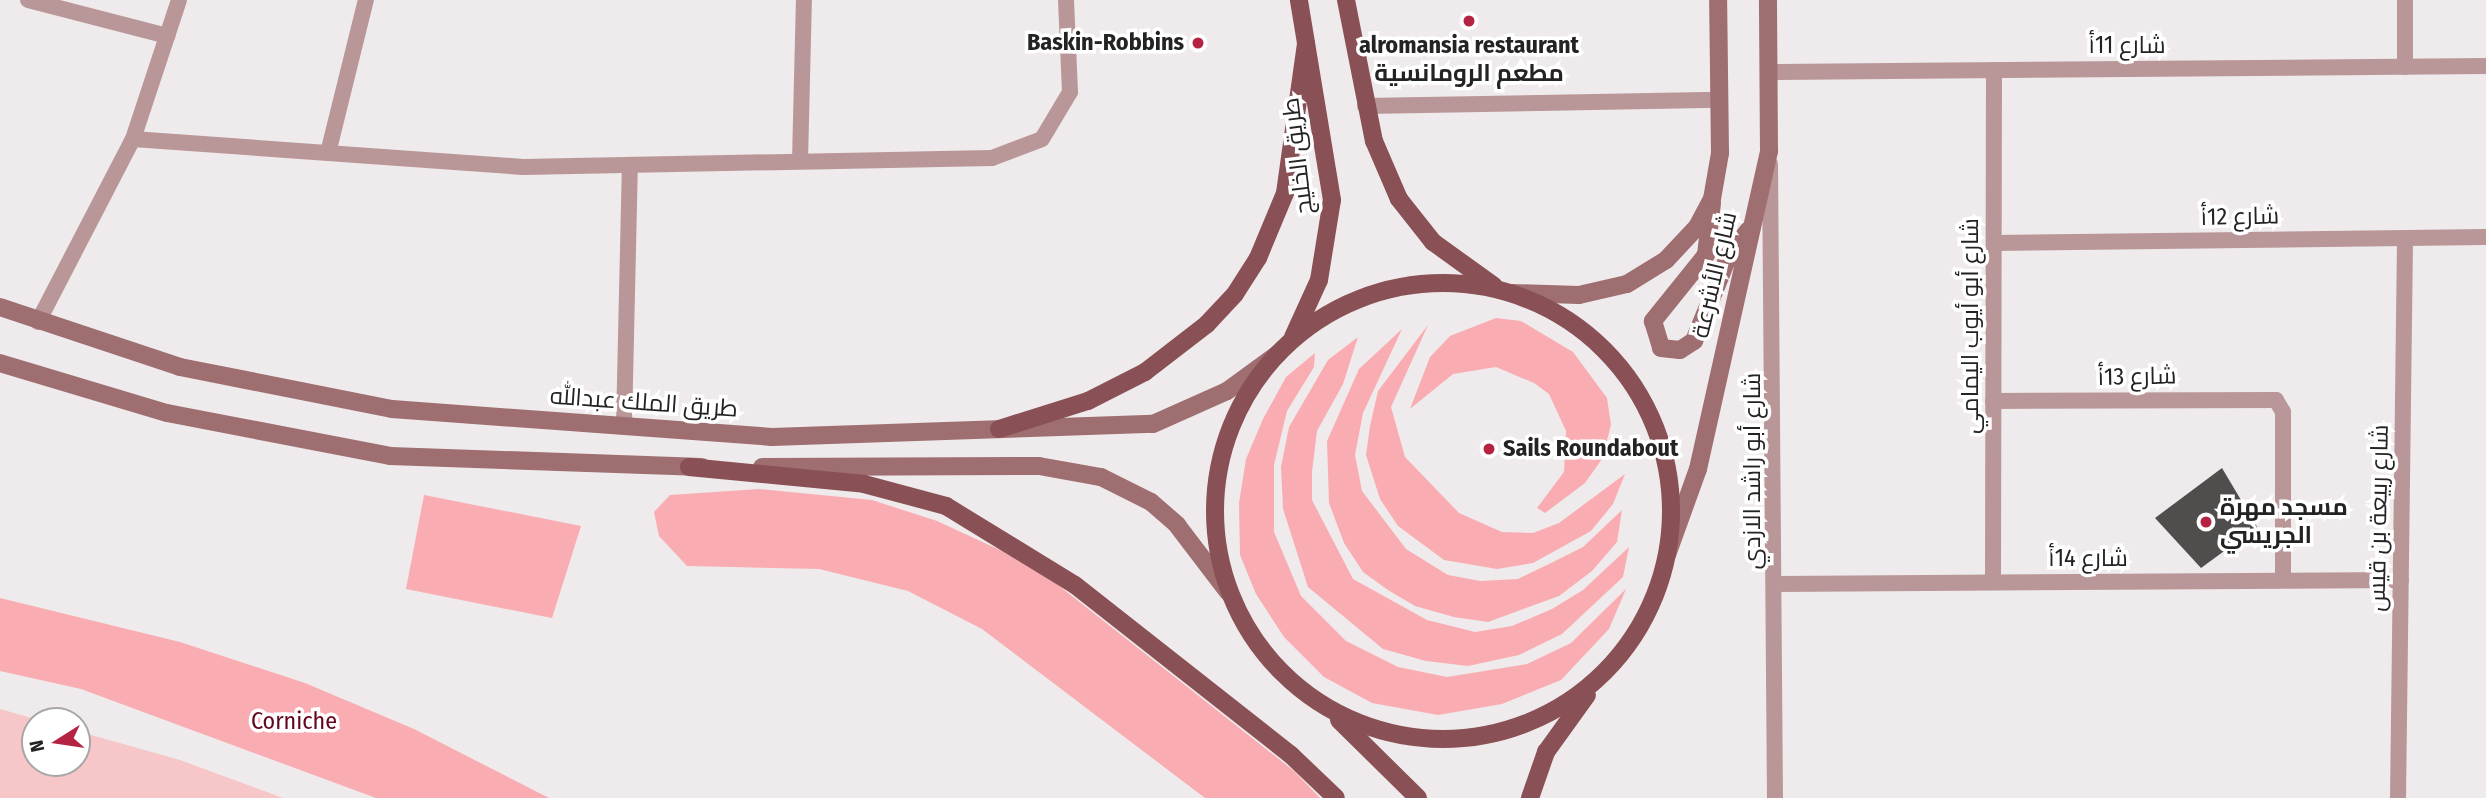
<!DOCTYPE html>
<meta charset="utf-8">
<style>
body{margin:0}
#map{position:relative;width:2486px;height:798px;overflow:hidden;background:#efeaeb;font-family:"Fira Sans Condensed",Cairo,sans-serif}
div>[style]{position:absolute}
.green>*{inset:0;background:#f9adb2}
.water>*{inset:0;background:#f6c6c8}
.building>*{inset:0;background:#504d4d}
.street>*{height:16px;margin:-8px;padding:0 8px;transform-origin:8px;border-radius:8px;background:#b99798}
.secondary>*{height:18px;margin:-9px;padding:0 9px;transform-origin:9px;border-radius:9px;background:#9e6e71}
.primary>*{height:18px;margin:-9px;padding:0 9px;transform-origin:9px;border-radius:9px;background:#895055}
.primary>.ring{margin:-9px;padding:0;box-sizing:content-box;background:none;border:18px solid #895055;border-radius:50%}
.dots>*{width:19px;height:19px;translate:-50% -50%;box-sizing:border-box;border:4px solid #fff;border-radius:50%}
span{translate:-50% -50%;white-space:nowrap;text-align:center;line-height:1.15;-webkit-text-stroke:7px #fff;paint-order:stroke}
.poi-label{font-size:24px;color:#242323;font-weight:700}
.right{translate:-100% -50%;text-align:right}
.left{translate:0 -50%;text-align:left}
.street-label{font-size:24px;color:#242323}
.park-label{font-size:24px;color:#62071e}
.north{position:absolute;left:21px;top:707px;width:70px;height:70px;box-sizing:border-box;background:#fff;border:2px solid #a7a7a7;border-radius:50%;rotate:258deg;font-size:19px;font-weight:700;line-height:28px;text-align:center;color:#242323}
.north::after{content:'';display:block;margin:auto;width:24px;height:32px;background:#b52343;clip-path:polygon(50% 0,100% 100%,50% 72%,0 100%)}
</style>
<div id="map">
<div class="green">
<div style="clip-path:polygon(1496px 318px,1521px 321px,1573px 352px,1607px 398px,1611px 425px,1602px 459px,1585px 483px,1545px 513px,1537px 508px,1564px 472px,1566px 431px,1549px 394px,1534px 383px,1496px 367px,1453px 374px,1410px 409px,1430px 357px,1450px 336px)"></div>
<div style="clip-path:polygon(1428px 325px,1391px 407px,1405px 457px,1459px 513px,1502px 532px,1533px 533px,1559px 523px,1625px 474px,1613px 504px,1591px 531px,1533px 563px,1497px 569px,1444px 560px,1398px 526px,1380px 499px,1366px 455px,1370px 426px,1378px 391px)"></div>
<div style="clip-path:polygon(1402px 329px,1363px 413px,1355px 455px,1362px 491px,1406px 549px,1448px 575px,1480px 581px,1518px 579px,1551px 563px,1583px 547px,1622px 510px,1617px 542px,1592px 571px,1559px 596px,1488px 622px,1454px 617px,1415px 606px,1388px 590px,1363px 572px,1344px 543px,1329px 503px,1327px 441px,1359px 369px)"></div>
<div style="clip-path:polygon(1358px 337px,1343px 384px,1317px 431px,1312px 472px,1312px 500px,1353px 579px,1427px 620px,1475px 632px,1512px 626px,1552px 609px,1583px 590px,1629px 547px,1623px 577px,1562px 634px,1519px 655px,1468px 666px,1426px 661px,1383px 649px,1308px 587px,1283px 509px,1281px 467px,1289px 427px,1328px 360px)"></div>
<div style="clip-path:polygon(1315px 353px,1314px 367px,1287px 411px,1274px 465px,1274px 532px,1301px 596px,1346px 641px,1398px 667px,1447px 677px,1527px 664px,1571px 643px,1626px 589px,1609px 629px,1561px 680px,1502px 704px,1438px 715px,1372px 703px,1324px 677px,1284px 637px,1256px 594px,1240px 555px,1239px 503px,1246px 459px,1263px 419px,1286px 377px)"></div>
<div style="clip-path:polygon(759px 489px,872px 500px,937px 521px,1002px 551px,1058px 585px,1294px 771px,1320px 798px,1205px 798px,982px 629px,908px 591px,819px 569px,687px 566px,659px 536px,654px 512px,670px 495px)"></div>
<div style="clip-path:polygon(424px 495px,581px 526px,552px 618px,406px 589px)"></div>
<div style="clip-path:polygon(0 598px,180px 642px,305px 683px,414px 729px,549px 798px,376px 798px,81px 689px,0 671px)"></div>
</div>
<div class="water">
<div style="clip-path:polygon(0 709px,42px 721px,35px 721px,35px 763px,77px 763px,77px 731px,180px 760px,283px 798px,0 798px)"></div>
</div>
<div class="building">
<div style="clip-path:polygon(2222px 468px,2257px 527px,2201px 568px,2155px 518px)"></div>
</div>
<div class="street">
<div style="left:28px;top:0;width:144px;rotate:14.5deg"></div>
<div style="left:2405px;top:0;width:67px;rotate:90deg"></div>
<div style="left:1769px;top:72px;width:717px;rotate:-0.48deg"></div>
<div style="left:1365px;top:106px;width:354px;rotate:-1deg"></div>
<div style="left:133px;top:139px;width:391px;rotate:4.1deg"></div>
<div style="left:523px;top:167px;width:469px;rotate:-1.1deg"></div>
<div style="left:992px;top:158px;width:53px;rotate:-20.8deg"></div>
<div style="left:1042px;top:139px;width:55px;rotate:-59.2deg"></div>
<div style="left:1070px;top:92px;width:92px;rotate:-92.5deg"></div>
<div style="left:328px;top:153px;width:158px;rotate:-76.1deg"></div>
<div style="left:800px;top:161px;width:161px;rotate:-88.6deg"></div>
<div style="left:1770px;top:164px;width:634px;rotate:89.55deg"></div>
<div style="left:1994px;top:243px;width:492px;rotate:-0.7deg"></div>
<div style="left:38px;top:322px;width:206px;rotate:-62.6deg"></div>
<div style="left:133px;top:139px;width:146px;rotate:-71.7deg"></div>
<div style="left:1993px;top:401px;width:283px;rotate:-0.2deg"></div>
<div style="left:2276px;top:400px;width:14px;rotate:60deg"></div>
<div style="left:2283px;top:412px;width:168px;rotate:90deg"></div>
<div style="left:624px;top:425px;width:259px;rotate:-88.7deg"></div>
<div style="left:1993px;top:582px;width:512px;rotate:-89.89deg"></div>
<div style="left:1776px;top:584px;width:625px;rotate:-0.37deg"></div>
<div style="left:2398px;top:798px;width:559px;rotate:-89.28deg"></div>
</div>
<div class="secondary">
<div style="left:1712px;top:203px;width:52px;rotate:96.6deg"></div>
<div style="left:1706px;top:255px;width:85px;rotate:128.8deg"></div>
<div style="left:1653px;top:321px;width:28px;rotate:73deg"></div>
<div style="left:1661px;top:348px;width:19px;rotate:6deg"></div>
<div style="left:1680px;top:350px;width:17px;rotate:-33deg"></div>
<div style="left:1694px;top:341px;width:93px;rotate:-67.9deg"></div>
<div style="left:1729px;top:255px;width:31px;rotate:-52deg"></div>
<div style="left:1512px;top:293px;width:67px;rotate:1.7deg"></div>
<div style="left:1579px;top:295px;width:49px;rotate:-12.9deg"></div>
<div style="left:1627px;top:284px;width:46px;rotate:-31.6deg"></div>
<div style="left:1666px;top:260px;width:45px;rotate:-46.8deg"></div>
<div style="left:1697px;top:227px;width:32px;rotate:-62deg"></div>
<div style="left:1712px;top:199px;width:47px;rotate:-80.1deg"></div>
<div style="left:1720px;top:153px;width:153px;rotate:-90.7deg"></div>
<div style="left:0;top:307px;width:190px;rotate:18.4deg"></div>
<div style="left:180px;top:367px;width:216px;rotate:11.2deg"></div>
<div style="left:392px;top:409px;width:381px;rotate:4.2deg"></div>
<div style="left:772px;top:437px;width:381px;rotate:-2deg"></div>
<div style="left:1153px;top:424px;width:81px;rotate:-24deg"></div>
<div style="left:1227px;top:391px;width:64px;rotate:-36.2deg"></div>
<div style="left:0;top:363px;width:174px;rotate:16.7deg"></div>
<div style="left:167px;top:413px;width:227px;rotate:10.9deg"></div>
<div style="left:390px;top:456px;width:312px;rotate:2deg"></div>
<div style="left:762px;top:467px;width:277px;rotate:-0.2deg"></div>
<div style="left:1039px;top:466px;width:63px;rotate:10.1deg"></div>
<div style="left:1101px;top:477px;width:56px;rotate:26.6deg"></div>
<div style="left:1151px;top:502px;width:35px;rotate:41deg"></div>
<div style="left:1177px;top:525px;width:84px;rotate:52.7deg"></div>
<div style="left:1667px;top:555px;width:91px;rotate:-70.2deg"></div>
<div style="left:1698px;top:469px;width:326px;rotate:-77.4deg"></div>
<div style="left:1769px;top:151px;width:151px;rotate:-90.4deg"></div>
</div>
<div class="primary">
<div style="left:1346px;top:0;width:144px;rotate:78.8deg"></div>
<div style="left:1374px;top:141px;width:63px;rotate:66.7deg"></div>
<div style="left:1399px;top:199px;width:55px;rotate:51.7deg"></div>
<div style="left:1433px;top:242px;width:75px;rotate:35.8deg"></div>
<div class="ring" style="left:1215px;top:283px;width:438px;height:438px"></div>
<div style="left:1293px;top:337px;width:63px;rotate:-65.5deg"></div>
<div style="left:1319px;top:280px;width:81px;rotate:-80.8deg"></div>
<div style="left:1332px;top:200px;width:203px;rotate:-99.4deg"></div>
<div style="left:999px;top:429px;width:93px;rotate:-17.5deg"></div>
<div style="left:1088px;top:401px;width:64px;rotate:-27deg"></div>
<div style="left:1145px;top:372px;width:78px;rotate:-37.7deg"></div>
<div style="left:1207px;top:324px;width:41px;rotate:-47deg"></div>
<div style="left:1235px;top:294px;width:43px;rotate:-57.4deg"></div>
<div style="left:1258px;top:258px;width:70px;rotate:-67.4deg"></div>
<div style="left:1285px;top:193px;width:151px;rotate:-82deg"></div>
<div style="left:689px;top:467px;width:176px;rotate:5.5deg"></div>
<div style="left:864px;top:484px;width:85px;rotate:15deg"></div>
<div style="left:946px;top:506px;width:151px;rotate:31.5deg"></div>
<div style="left:1075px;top:585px;width:275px;rotate:38.2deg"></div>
<div style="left:1291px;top:755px;width:62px;rotate:43.7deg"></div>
<div style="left:1339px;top:720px;width:111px;rotate:44.6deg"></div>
<div style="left:1530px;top:798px;width:49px;rotate:-70.8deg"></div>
<div style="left:1546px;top:752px;width:70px;rotate:-54.3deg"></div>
</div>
<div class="dots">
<div style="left:1469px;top:21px;background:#b52343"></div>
<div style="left:1198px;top:43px;background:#b52343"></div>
<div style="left:1489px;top:449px;background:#b52343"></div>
<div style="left:2206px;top:522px;background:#b52343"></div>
</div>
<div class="poi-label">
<span class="right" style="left:1184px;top:43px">Baskin-Robbins</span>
<span style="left:1469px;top:60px">alromansia restaurant<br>مطعم الرومانسية</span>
<span class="left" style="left:1503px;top:449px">Sails Roundabout</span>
<span class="left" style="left:2220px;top:522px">مسجد مهرة<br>الجريسي</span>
</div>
<div class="street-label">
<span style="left:2127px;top:46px">شارع 11أ</span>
<span style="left:1298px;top:156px;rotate:-97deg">طريق الخليج</span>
<span style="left:2240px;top:217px;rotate:-1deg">شارع 12أ</span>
<span style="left:1715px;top:275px;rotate:-77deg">شارع الأشرعة</span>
<span style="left:1971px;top:326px;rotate:-90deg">شارع أبو أيوب اليمامي</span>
<span style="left:2137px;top:377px;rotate:-1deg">شارع 13أ</span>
<span style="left:644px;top:403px;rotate:4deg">طريق الملك عبدالله</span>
<span style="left:1753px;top:471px;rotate:-90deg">شارع أبو راشد الازدي</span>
<span style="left:2379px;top:518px;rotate:-89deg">شارع ربيعة بن قيس</span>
<span style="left:2088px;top:559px">شارع 14أ</span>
</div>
<div class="park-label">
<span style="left:294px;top:722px">Corniche</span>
</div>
<div class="north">N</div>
</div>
